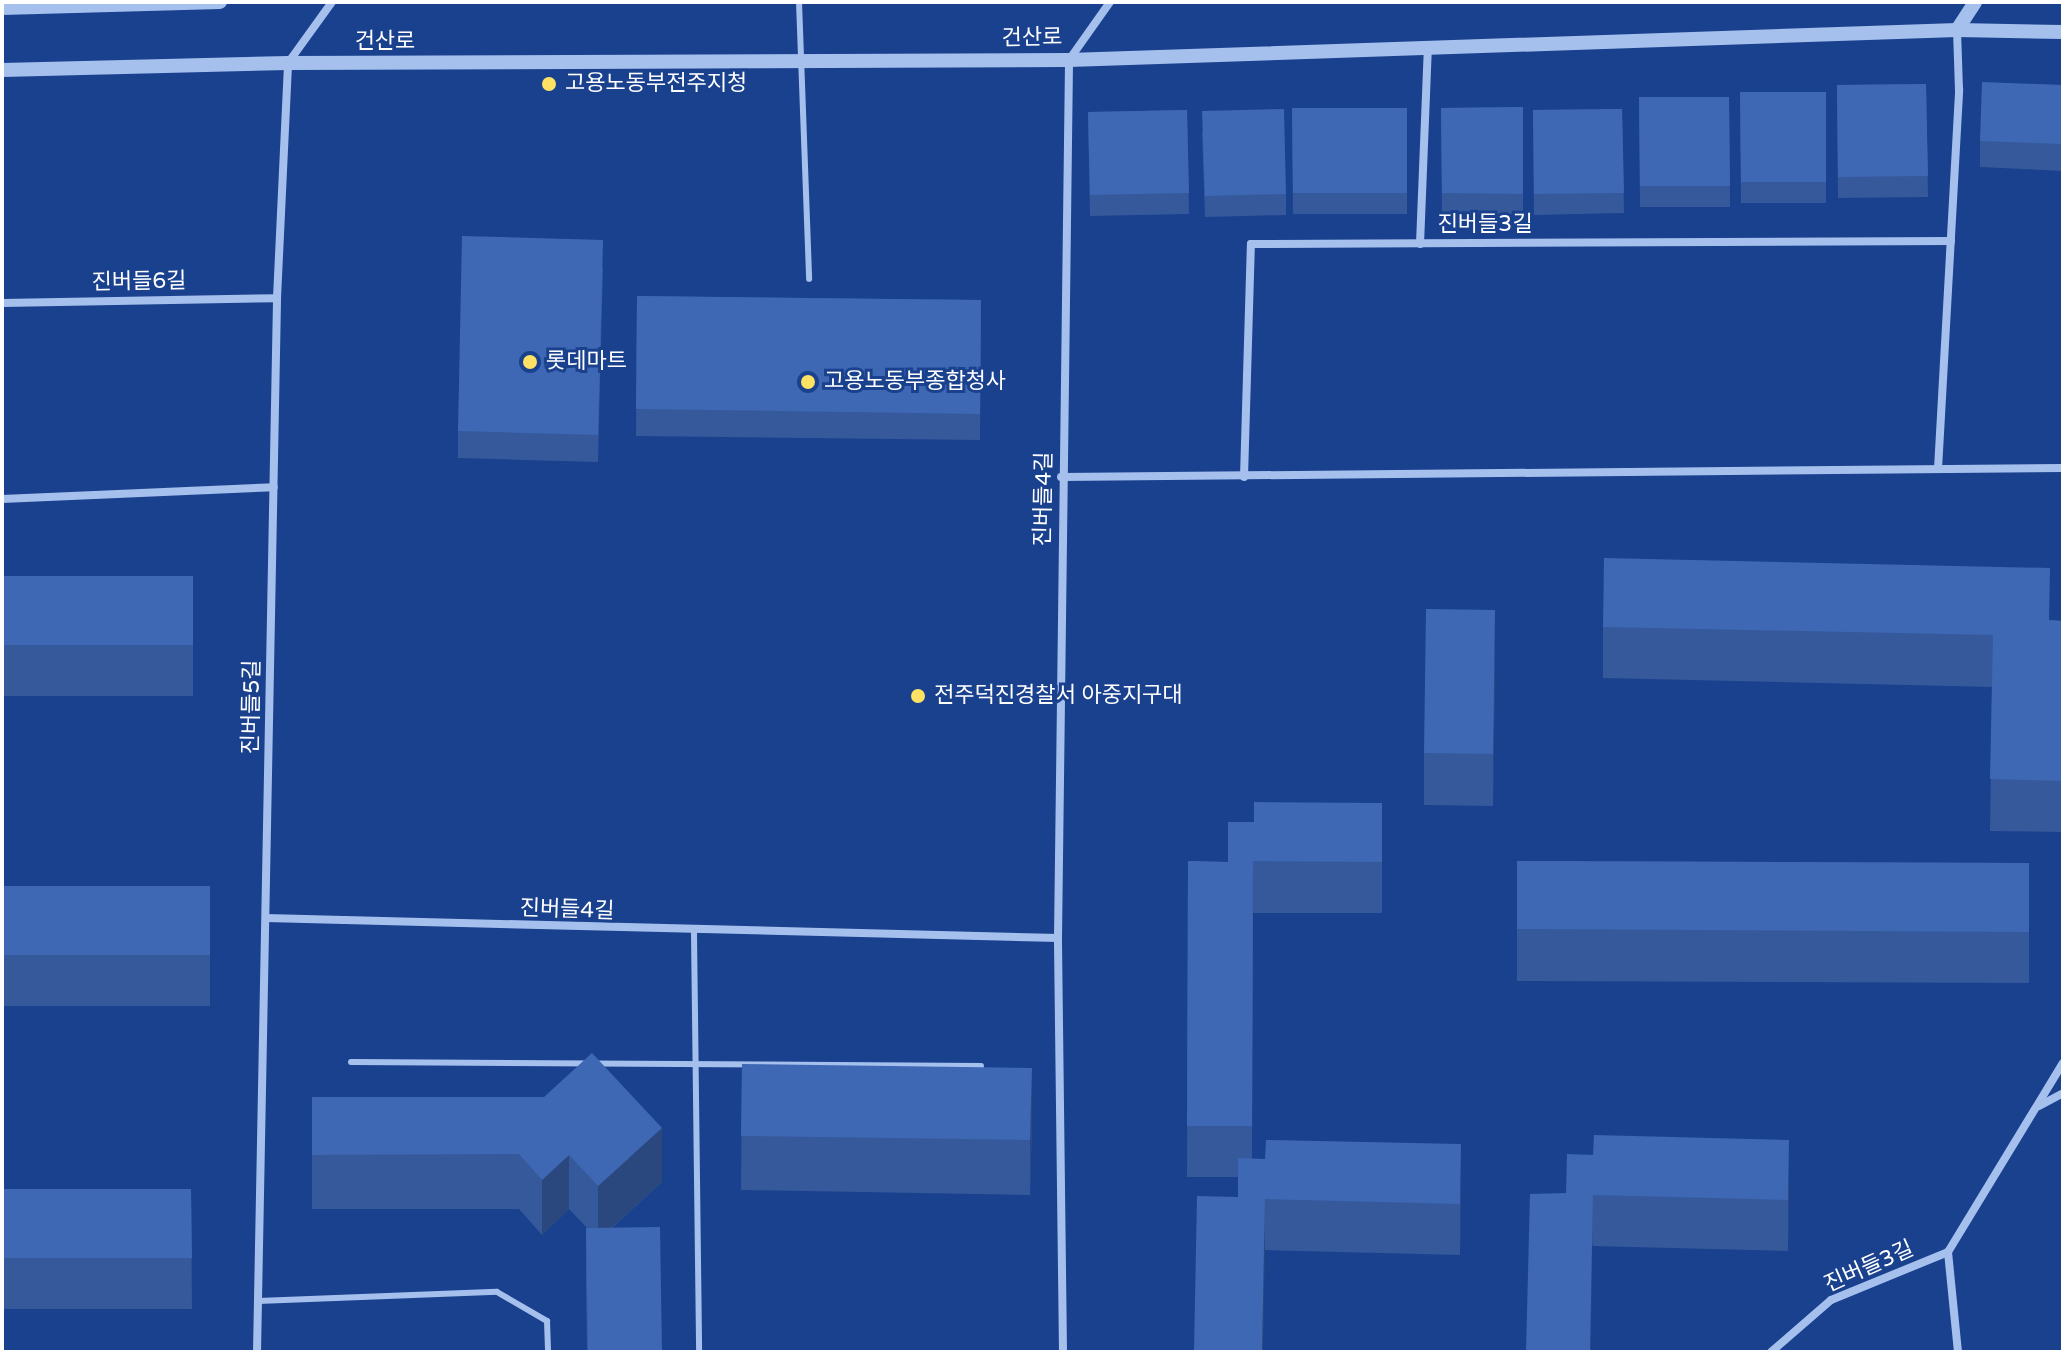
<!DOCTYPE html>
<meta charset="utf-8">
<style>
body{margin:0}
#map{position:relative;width:2065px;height:1354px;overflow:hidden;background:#1a418e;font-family:"Varela Round","Noto Sans KR",sans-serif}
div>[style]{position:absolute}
.service>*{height:6px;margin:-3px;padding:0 3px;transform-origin:3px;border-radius:3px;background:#a6c0ee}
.minor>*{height:8px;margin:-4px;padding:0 4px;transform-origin:4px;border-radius:4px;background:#a6c0ee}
.tertiary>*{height:14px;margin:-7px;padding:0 7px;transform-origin:7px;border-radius:7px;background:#a6c0ee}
.wall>*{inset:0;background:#35599b}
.shaded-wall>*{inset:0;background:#2b487e}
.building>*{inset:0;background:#3e67b4}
.dots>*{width:22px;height:22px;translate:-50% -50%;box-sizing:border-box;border:4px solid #1a418e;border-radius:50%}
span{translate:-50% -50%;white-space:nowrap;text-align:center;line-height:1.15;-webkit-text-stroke:6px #1a418e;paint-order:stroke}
.street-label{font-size:22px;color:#fff}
.poi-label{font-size:22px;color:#fff}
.left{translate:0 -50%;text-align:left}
.frame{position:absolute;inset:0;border:4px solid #fff;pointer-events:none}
</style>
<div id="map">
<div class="service">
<div style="left:799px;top:2px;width:277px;rotate:87.9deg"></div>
<div style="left:694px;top:933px;width:419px;rotate:89.3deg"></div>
<div style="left:351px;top:1062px;width:630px;rotate:0.36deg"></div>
<div style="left:258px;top:1301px;width:239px;rotate:-2.2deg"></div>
<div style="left:497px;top:1292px;width:58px;rotate:30.1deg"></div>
<div style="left:547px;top:1321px;width:31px;rotate:88deg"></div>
</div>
<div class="minor">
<div style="left:1420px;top:244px;width:199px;rotate:-87.7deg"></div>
<div style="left:2px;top:303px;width:275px;rotate:-1deg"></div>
<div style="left:1938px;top:469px;width:380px;rotate:-86.8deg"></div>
<div style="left:1959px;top:90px;width:60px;rotate:-91.9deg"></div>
<div style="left:1061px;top:477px;width:1002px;rotate:-0.51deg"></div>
<div style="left:1244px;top:477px;width:233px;rotate:-88.3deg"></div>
<div style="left:1251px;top:244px;width:700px;rotate:-0.25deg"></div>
<div style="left:2px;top:499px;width:272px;rotate:-2.5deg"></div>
<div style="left:266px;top:918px;width:792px;rotate:1.45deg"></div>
<div style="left:2039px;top:1106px;width:27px;rotate:-28deg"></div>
<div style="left:1948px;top:1252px;width:100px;rotate:84.3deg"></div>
<div style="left:257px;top:1352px;width:1054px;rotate:-88.91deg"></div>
<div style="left:277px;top:298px;width:235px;rotate:-87.3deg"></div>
<div style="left:288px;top:63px;width:75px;rotate:-54.2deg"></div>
<div style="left:1063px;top:1352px;width:414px;rotate:-90.7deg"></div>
<div style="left:1058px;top:938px;width:878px;rotate:-89.28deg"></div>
<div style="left:1069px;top:60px;width:71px;rotate:-54.7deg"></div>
<div style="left:1771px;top:1352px;width:79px;rotate:-40.9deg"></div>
<div style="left:1831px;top:1300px;width:126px;rotate:-22.3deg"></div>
<div style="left:1948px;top:1252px;width:221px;rotate:-58.7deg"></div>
</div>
<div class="tertiary">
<div style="left:2px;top:8px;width:218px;rotate:-1.6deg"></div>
<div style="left:1957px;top:30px;width:33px;rotate:-57deg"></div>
<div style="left:2px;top:70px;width:286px;rotate:-1.4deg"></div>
<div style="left:288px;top:63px;width:781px;rotate:-0.22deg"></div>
<div style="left:1069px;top:60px;width:889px;rotate:-1.93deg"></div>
<div style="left:1957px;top:30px;width:106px;rotate:1.1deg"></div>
</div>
<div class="wall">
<div style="clip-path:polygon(1926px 84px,1928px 197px,1838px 198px,1837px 85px)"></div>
<div style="clip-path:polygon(2063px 85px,2063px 171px,1980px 167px,1980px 141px)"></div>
<div style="clip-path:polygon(1740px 92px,1826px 92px,1826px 203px,1741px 203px)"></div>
<div style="clip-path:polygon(1639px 97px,1729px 97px,1730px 207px,1640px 207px)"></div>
<div style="clip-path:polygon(1523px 107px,1523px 214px,1442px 214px,1441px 108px)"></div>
<div style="clip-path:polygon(1292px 108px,1407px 108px,1407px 214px,1293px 214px)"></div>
<div style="clip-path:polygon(1622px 109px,1624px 213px,1534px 215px,1533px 110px)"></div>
<div style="clip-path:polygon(1187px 110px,1189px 214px,1090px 216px,1088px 112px)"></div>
<div style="clip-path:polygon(1202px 132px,1286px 194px,1286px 215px,1205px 217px)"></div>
<div style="clip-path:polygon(603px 266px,598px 462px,458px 458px,458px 431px)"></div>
<div style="clip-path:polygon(637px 296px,981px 300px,980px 440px,636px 436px)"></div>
<div style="clip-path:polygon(2px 576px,193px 576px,193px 696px,2px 696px)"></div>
<div style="clip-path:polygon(2050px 620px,2063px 621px,2063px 832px,1990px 831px,1992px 687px,1603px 678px,1603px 627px)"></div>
<div style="clip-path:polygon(1495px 661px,1493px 806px,1424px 805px,1424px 753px)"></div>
<div style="clip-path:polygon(1382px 803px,1382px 913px,1253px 913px,1252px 1159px,1461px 1195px,1460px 1255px,1265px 1250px,1238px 1197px,1238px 1177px,1187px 1177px,1188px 861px,1228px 862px,1254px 822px)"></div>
<div style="clip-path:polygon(1517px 861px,2029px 863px,2029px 983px,1517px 981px)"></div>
<div style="clip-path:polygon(2px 886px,210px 886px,210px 1006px,2px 1006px)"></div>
<div style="clip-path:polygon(742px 1064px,1032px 1122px,1030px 1195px,741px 1190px)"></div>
<div style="clip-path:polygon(312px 1097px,544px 1097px,662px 1182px,612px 1228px,662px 1352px,587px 1352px,586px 1283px,586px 1228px,587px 1228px,569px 1209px,542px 1235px,519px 1209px,312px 1209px)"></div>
<div style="clip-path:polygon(2px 1189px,191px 1189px,192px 1309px,2px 1309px)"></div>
<div style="clip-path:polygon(1789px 1191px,1788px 1251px,1593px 1246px,1566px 1193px)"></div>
</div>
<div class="shaded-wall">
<div style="clip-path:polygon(1495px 610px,1495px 661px,1493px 806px,1493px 754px)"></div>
<div style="clip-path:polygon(1032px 1068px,1032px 1122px,1030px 1195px,1030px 1140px)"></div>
<div style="clip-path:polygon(662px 1128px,662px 1182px,598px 1240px,598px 1186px)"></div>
<div style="clip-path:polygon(1789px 1140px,1789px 1191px,1788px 1251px,1788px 1200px)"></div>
<div style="clip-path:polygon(1461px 1144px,1461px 1195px,1460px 1255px,1460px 1204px)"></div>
<div style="clip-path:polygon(569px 1155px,569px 1209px,542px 1235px,542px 1180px)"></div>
<div style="clip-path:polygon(1593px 1195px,1591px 1352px,1590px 1352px)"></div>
<div style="clip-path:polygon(1265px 1199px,1265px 1250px,1263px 1352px,1262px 1352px)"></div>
</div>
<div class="building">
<div style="clip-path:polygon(1982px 82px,2063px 85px,2063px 144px,1980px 141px)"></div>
<div style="clip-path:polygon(1926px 84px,1928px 176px,1838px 177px,1837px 85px)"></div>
<div style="clip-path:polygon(1740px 92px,1826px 92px,1826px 182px,1741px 182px)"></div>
<div style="clip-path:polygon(1639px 97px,1729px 97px,1730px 186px,1640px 186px)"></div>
<div style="clip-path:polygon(1523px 107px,1523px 194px,1442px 193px,1441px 108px)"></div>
<div style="clip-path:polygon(1292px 108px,1407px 108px,1407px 193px,1293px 193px)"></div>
<div style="clip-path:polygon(1284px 109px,1286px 194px,1205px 196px,1202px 111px)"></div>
<div style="clip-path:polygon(1622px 109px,1624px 193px,1534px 194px,1533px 110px)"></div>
<div style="clip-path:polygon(1187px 110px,1189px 193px,1090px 195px,1088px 112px)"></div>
<div style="clip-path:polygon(462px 236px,603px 240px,598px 435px,458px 431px)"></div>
<div style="clip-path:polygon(637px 296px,981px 300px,980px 414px,636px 409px)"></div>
<div style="clip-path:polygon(1604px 558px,2050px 568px,2049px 620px,2063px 621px,2063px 781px,1990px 779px,1993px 635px,1603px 627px)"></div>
<div style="clip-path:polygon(2px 576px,193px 576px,193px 645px,2px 645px)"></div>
<div style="clip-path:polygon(1426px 609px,1495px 610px,1493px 754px,1424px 753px)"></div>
<div style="clip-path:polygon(1254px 802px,1382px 803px,1382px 862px,1253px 861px,1252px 1126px,1187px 1126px,1188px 861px,1228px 862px,1228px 822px,1254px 822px)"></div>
<div style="clip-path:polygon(1517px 861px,2029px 863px,2029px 932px,1517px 929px)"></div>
<div style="clip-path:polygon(2px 886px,210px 886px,210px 955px,2px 955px)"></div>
<div style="clip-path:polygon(592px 1053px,662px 1128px,598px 1186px,569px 1155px,542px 1180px,519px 1154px,312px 1155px,312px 1097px,544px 1097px)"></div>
<div style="clip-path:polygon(742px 1064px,1032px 1068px,1030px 1140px,741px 1136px)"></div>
<div style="clip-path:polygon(1594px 1135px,1789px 1140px,1788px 1200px,1593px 1195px,1590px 1352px,1526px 1352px,1530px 1194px,1566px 1193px,1567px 1154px,1593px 1155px)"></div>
<div style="clip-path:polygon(1266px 1140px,1461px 1144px,1460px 1204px,1265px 1199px,1262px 1352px,1194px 1352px,1197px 1196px,1238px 1197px,1238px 1158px,1265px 1159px)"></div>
<div style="clip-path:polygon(2px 1189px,191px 1189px,192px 1258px,2px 1258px)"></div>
<div style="clip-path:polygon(660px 1227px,662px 1352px,588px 1352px,586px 1228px)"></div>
</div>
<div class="dots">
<div style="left:549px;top:84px;background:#ffe163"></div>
<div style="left:530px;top:362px;background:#ffe163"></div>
<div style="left:808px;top:382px;background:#ffe163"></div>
<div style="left:918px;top:696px;background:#ffe163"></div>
</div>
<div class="street-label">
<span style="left:1032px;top:38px;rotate:-1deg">건산로</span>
<span style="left:385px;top:42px">건산로</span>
<span style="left:1485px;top:225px">진버들3길</span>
<span style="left:139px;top:282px;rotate:-1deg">진버들6길</span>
<span style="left:1044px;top:499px;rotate:-89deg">진버들4길</span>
<span style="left:252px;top:707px;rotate:-89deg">진버들5길</span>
<span style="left:567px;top:910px;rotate:2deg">진버들4길</span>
<span style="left:1869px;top:1267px;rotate:-24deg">진버들3길</span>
</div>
<div class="poi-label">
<span class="left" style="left:565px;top:84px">고용노동부전주지청</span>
<span class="left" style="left:546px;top:362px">롯데마트</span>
<span class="left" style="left:824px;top:382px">고용노동부종합청사</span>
<span class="left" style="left:934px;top:696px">전주덕진경찰서 아중지구대</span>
</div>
<div class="frame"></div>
</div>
